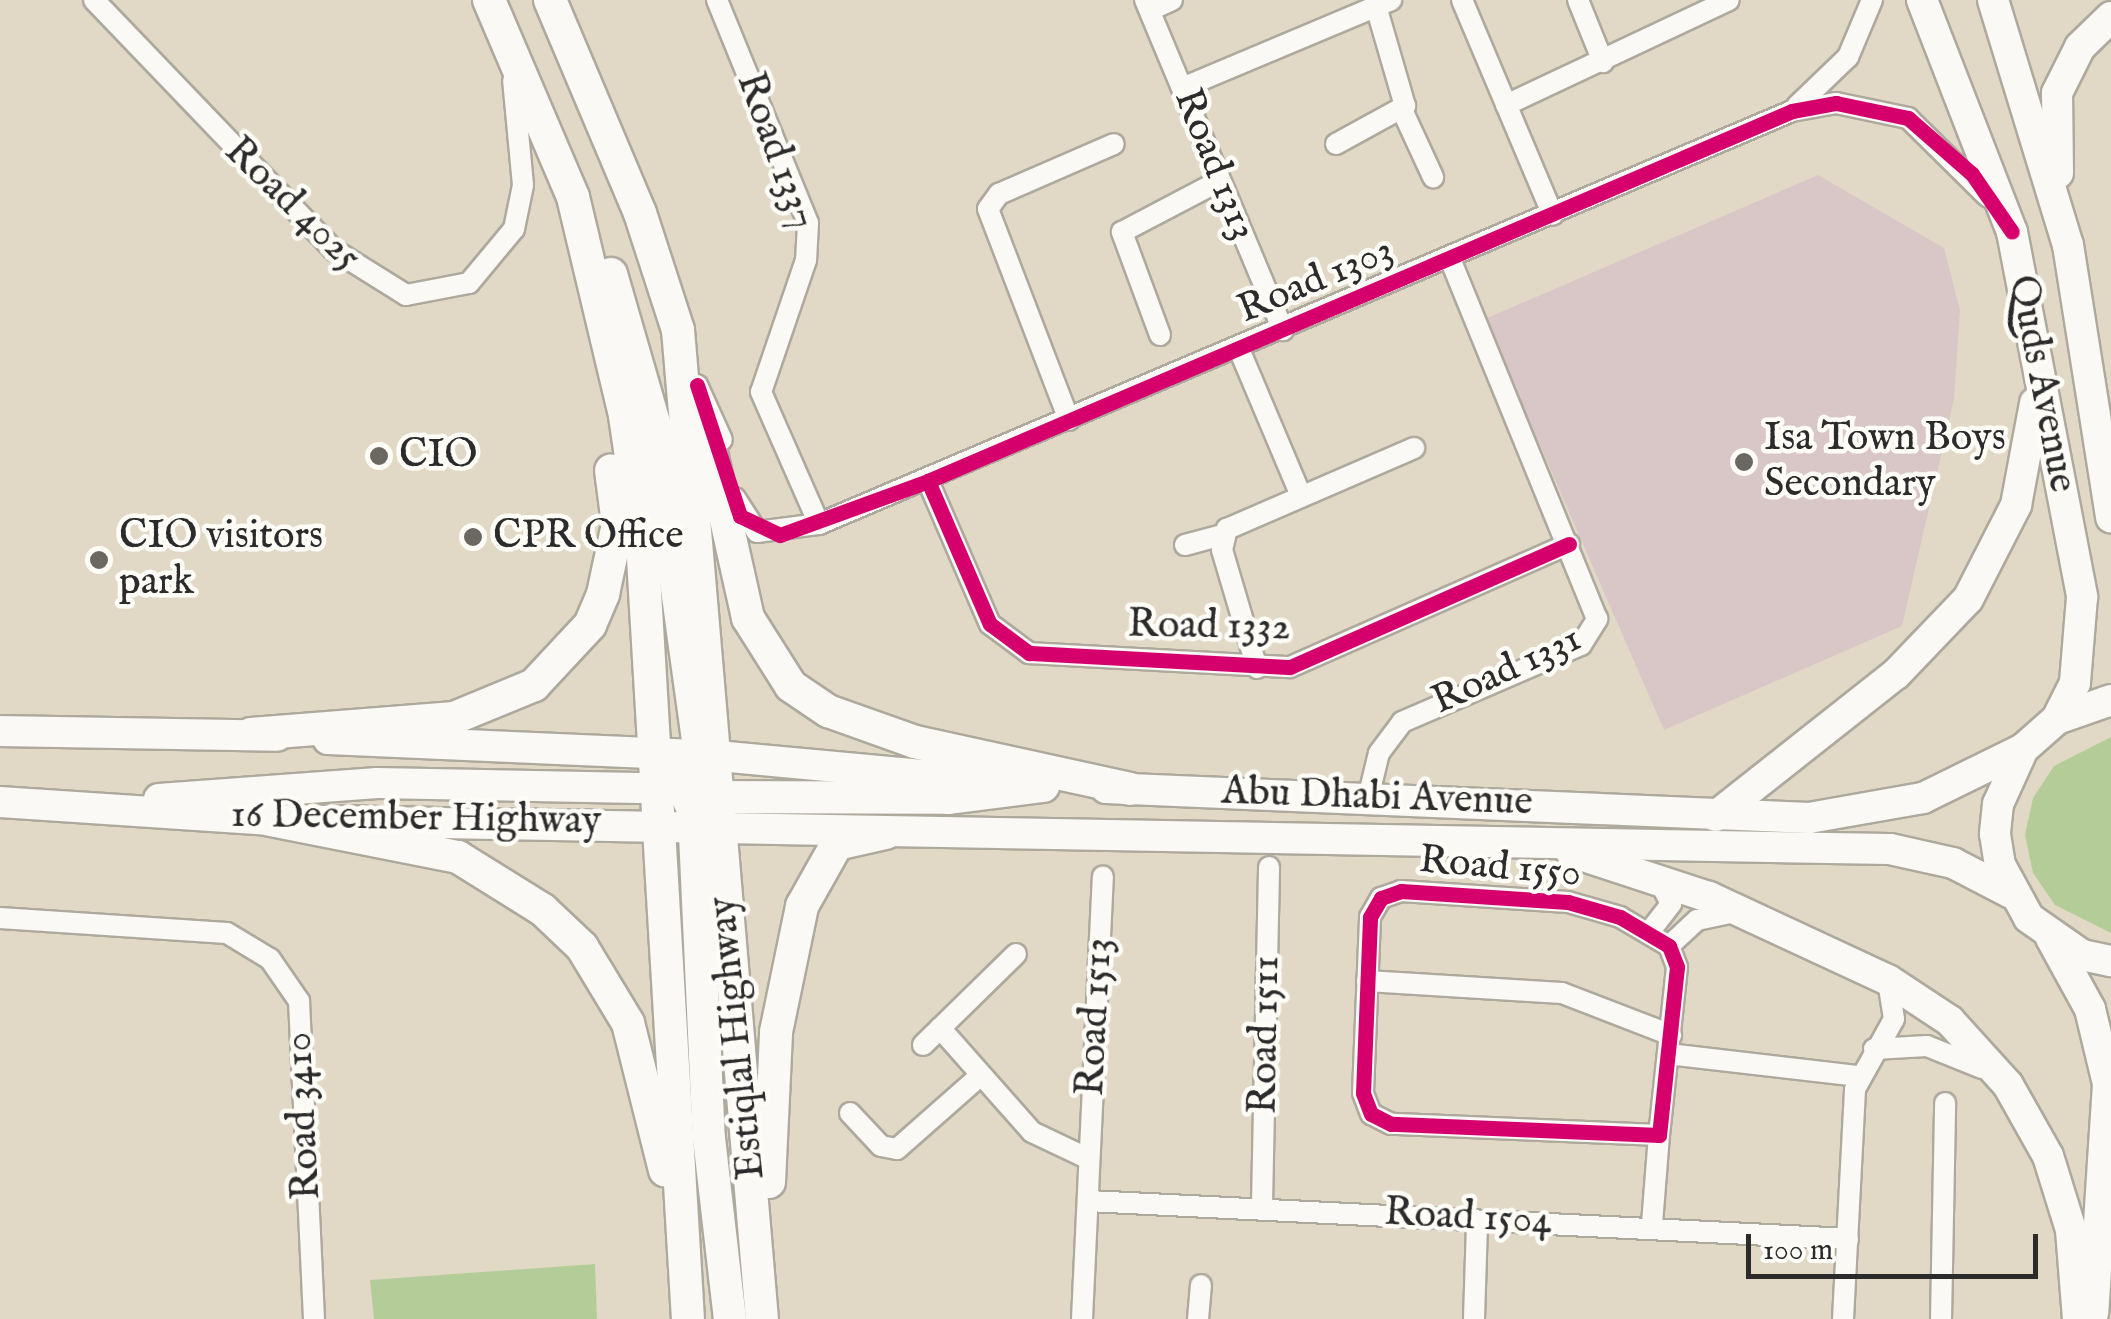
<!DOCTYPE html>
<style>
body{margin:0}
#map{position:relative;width:2111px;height:1319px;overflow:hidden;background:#e1d9c6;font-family:"IM FELL English",serif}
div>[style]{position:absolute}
.green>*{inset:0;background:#b4cd98}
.building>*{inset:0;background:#d9c7c7}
.roads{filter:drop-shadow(2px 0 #aea99d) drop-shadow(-2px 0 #aea99d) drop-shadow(0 2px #aea99d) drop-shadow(0 -2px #aea99d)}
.street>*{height:20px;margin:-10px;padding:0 10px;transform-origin:10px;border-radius:10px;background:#faf9f6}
.secondary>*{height:30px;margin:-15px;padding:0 15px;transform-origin:15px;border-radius:15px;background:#faf9f6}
.primary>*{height:32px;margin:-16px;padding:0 16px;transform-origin:16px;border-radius:16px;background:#faf9f6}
.cycleway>*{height:15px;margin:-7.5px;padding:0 7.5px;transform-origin:7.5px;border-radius:7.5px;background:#d6006c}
.dots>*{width:28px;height:28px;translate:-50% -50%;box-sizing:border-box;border:5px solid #fdfcf7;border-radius:50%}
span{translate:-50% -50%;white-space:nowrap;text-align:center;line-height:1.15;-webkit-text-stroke:9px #fdfcf7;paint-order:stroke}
.street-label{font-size:40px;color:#2b2b2b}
.poi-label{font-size:40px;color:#2b2b2b}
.left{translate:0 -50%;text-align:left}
.scale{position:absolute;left:1746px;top:1234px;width:292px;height:45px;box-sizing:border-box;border:5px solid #2b2b2b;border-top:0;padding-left:12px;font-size:30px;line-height:35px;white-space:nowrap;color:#2b2b2b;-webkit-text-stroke:8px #fdfcf7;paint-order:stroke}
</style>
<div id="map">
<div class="green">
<div style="clip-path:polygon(2111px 737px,2111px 933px,2055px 905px,2033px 873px,2025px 835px,2033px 798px,2054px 766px)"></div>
<div style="clip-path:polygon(595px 1264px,597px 1319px,374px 1319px,370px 1280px)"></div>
</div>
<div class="building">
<div style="clip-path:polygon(1818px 175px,1944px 248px,1960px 310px,1954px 399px,1902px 626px,1664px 730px,1485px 319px)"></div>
</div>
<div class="roads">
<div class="street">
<div style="left:94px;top:0;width:347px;rotate:46.2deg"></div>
<div style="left:334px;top:250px;width:85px;rotate:32deg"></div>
<div style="left:406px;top:295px;width:64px;rotate:-10.8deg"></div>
<div style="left:469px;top:283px;width:70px;rotate:-50.2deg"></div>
<div style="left:514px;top:229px;width:45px;rotate:-78.4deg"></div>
<div style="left:523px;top:185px;width:105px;rotate:-95.4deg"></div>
<div style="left:717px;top:0;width:241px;rotate:67.8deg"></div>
<div style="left:808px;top:223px;width:37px;rotate:93deg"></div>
<div style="left:806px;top:260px;width:139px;rotate:108.8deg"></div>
<div style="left:761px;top:392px;width:144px;rotate:66.3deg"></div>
<div style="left:1145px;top:0;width:358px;rotate:67.3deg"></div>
<div style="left:1462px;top:0;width:233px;rotate:67.1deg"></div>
<div style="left:1578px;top:0;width:67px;rotate:68deg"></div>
<div style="left:1150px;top:10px;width:24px;rotate:-24deg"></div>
<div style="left:1182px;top:88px;width:227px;rotate:-22.8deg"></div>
<div style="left:1506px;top:105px;width:246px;rotate:-25.2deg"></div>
<div style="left:1797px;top:106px;width:71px;rotate:-43.9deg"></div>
<div style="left:1848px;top:57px;width:62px;rotate:-67.2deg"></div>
<div style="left:1403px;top:112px;width:72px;rotate:65.2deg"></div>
<div style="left:1336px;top:144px;width:79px;rotate:-28.8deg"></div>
<div style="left:1405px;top:106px;width:104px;rotate:-106.2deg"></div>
<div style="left:1160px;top:335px;width:110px;rotate:-110.3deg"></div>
<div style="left:1122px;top:232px;width:110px;rotate:-27.7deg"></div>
<div style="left:1239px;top:349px;width:160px;rotate:67.1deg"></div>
<div style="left:697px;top:385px;width:60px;rotate:65.6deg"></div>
<div style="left:1069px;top:420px;width:226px;rotate:-111deg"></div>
<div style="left:988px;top:209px;width:19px;rotate:-54deg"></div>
<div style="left:999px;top:194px;width:125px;rotate:-23.5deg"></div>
<div style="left:928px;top:481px;width:156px;rotate:66.6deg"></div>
<div style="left:990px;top:624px;width:49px;rotate:36.6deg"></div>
<div style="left:1029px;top:653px;width:261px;rotate:3.1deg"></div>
<div style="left:1290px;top:667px;width:305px;rotate:-23.8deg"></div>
<div style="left:735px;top:498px;width:40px;rotate:57.1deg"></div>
<div style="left:757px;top:532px;width:63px;rotate:-7.4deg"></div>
<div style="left:819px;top:524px;width:1057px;rotate:-23deg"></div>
<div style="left:1792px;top:111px;width:45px;rotate:-10.3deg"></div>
<div style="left:1836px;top:103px;width:74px;rotate:11.8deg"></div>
<div style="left:1908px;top:118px;width:112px;rotate:44.6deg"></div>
<div style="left:1185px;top:545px;width:39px;rotate:-15deg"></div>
<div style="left:1257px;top:668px;width:123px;rotate:-106.5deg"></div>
<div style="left:1222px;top:550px;width:22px;rotate:-77deg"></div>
<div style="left:1227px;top:529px;width:204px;rotate:-23.4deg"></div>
<div style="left:1369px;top:794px;width:42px;rotate:-76.3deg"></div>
<div style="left:1379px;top:753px;width:39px;rotate:-53deg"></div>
<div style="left:1402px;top:722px;width:195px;rotate:-23.3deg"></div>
<div style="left:1581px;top:645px;width:31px;rotate:-58deg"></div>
<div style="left:1597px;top:619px;width:389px;rotate:-112.2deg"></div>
<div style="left:1401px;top:891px;width:167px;rotate:3.8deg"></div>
<div style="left:1568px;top:902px;width:54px;rotate:16.1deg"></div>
<div style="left:1620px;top:917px;width:57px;rotate:30.6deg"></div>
<div style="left:1669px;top:946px;width:22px;rotate:69deg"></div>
<div style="left:1677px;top:967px;width:169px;rotate:96.1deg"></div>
<div style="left:1659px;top:1135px;width:268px;rotate:-177.6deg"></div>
<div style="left:1391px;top:1124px;width:22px;rotate:-153deg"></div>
<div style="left:1371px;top:1114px;width:22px;rotate:-111deg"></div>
<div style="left:1363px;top:1093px;width:176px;rotate:-87.7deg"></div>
<div style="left:1370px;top:917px;width:22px;rotate:-60deg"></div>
<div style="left:1381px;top:898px;width:21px;rotate:-19deg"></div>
<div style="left:0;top:918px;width:227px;rotate:3.8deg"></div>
<div style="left:227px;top:933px;width:50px;rotate:31.2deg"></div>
<div style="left:270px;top:959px;width:51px;rotate:55.4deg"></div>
<div style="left:299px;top:1001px;width:318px;rotate:87.3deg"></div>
<div style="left:1650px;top:931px;width:34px;rotate:-52deg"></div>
<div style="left:1671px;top:904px;width:30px;rotate:-117deg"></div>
<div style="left:1669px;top:946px;width:38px;rotate:-43deg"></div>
<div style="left:1697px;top:920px;width:40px;rotate:-12deg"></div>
<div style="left:1367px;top:981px;width:195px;rotate:3.5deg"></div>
<div style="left:1562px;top:993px;width:117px;rotate:21.1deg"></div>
<div style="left:940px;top:1028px;width:139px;rotate:48.5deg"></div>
<div style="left:1032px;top:1132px;width:63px;rotate:25.3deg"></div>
<div style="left:923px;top:1045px;width:130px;rotate:-44.4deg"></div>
<div style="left:1874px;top:1049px;width:53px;rotate:-3.2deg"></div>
<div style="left:1927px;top:1046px;width:59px;rotate:21.8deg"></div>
<div style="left:1668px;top:1054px;width:190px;rotate:6.6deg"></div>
<div style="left:850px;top:1113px;width:45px;rotate:46.8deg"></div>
<div style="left:881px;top:1146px;width:16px;rotate:11deg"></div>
<div style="left:897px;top:1149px;width:112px;rotate:-41.4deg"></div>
<div style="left:1088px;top:1201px;width:761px;rotate:2.86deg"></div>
<div style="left:1262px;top:1204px;width:337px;rotate:-88.8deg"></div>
<div style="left:1652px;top:1224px;width:89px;rotate:-85.5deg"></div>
<div style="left:1082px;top:1319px;width:443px;rotate:-87.3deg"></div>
<div style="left:1198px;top:1319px;width:34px;rotate:-85deg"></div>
<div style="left:1474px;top:1319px;width:97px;rotate:-88.2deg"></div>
<div style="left:1843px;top:1319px;width:230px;rotate:-87deg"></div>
<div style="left:1855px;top:1089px;width:80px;rotate:-60.9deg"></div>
<div style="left:1894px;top:1019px;width:39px;rotate:-99deg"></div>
<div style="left:1941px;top:1319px;width:216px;rotate:-88.9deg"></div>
</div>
<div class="secondary">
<div style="left:1922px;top:0;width:249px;rotate:68.8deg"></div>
<div style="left:2012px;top:232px;width:372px;rotate:79.1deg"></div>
<div style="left:2082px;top:597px;width:86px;rotate:94.7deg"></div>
<div style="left:2075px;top:683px;width:40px;rotate:116.6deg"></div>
<div style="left:1993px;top:0;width:256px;rotate:73deg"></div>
<div style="left:2068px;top:245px;width:276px;rotate:81deg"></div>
<div style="left:2058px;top:173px;width:80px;rotate:-90.7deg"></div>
<div style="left:2057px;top:93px;width:51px;rotate:-63.4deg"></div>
<div style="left:2080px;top:47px;width:43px;rotate:-44.1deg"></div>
<div style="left:2111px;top:700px;width:57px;rotate:160.6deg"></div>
<div style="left:2057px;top:719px;width:45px;rotate:138.6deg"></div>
<div style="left:2023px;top:749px;width:60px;rotate:114.4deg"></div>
<div style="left:1998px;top:804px;width:30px;rotate:96deg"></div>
<div style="left:1995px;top:834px;width:31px;rotate:81deg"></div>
<div style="left:2000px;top:865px;width:60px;rotate:61.3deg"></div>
<div style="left:2029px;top:918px;width:65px;rotate:34.9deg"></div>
<div style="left:2082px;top:955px;width:30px;rotate:12deg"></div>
<div style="left:0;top:731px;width:277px;rotate:1deg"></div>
<div style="left:328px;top:739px;width:390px;rotate:2.5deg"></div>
<div style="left:718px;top:756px;width:293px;rotate:5.3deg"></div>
<div style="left:1106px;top:788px;width:704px;rotate:2.44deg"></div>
<div style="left:1809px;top:818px;width:116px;rotate:-10deg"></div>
<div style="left:1923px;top:798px;width:111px;rotate:-26.1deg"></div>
<div style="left:159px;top:799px;width:219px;rotate:-4.2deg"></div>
<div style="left:377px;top:783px;width:301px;rotate:1.1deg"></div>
<div style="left:0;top:802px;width:272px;rotate:3.8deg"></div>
<div style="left:271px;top:820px;width:1619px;rotate:1.03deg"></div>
<div style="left:1890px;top:849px;width:65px;rotate:12.5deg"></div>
<div style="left:1953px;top:863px;width:65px;rotate:27.3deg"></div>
<div style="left:1716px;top:816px;width:229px;rotate:-38.3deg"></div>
<div style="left:1896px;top:674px;width:104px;rotate:-46.2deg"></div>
<div style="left:1968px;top:599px;width:106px;rotate:-62.9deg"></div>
<div style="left:2016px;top:505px;width:104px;rotate:-79.4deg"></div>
<div style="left:1571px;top:852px;width:145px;rotate:18.1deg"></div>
<div style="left:1709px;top:897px;width:197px;rotate:24.9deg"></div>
<div style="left:1888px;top:980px;width:74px;rotate:33.5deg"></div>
<div style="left:1950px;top:1021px;width:86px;rotate:47.8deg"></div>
<div style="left:2008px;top:1085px;width:81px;rotate:60.6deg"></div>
<div style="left:2048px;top:1156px;width:77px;rotate:72.7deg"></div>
<div style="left:2071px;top:1230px;width:89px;rotate:85.5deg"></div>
<div style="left:2051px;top:938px;width:81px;rotate:61.2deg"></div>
<div style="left:2090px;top:1009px;width:77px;rotate:76.5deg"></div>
<div style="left:2108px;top:1084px;width:229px;rotate:93.7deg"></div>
</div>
<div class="primary">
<div style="left:489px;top:0;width:214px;rotate:66.9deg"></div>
<div style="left:573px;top:197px;width:225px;rotate:76.6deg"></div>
<div style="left:625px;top:416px;width:109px;rotate:81.6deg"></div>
<div style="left:641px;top:524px;width:796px;rotate:86.62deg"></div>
<div style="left:550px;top:0;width:231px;rotate:67.1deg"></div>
<div style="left:640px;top:213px;width:123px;rotate:72deg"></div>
<div style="left:678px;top:330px;width:993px;rotate:85.15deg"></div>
<div style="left:611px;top:274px;width:155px;rotate:73.9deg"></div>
<div style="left:654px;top:423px;width:380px;rotate:82.1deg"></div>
<div style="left:706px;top:430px;width:193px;rotate:77.4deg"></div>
<div style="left:748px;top:618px;width:80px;rotate:57.7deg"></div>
<div style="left:791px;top:686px;width:45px;rotate:34deg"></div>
<div style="left:828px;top:711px;width:92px;rotate:19.6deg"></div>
<div style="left:915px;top:742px;width:220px;rotate:12.3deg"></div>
<div style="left:251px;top:734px;width:204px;rotate:-4.5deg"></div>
<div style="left:454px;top:718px;width:87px;rotate:-22.4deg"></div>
<div style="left:534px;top:685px;width:82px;rotate:-47deg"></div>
<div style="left:590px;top:625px;width:34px;rotate:-67deg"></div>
<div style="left:603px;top:594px;width:72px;rotate:-77.9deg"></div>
<div style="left:618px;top:524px;width:54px;rotate:-97.4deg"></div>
<div style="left:678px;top:777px;width:38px;rotate:65deg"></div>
<div style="left:694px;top:812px;width:326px;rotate:87.4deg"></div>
<div style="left:709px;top:1138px;width:182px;rotate:83.4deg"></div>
<div style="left:702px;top:797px;width:247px;rotate:0.2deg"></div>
<div style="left:949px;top:798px;width:95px;rotate:-7.3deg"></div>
<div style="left:271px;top:820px;width:191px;rotate:11.2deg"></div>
<div style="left:458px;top:857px;width:100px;rotate:31.9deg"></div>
<div style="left:543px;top:910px;width:54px;rotate:43.5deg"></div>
<div style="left:582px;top:947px;width:89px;rotate:58.8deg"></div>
<div style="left:628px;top:1023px;width:152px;rotate:75.9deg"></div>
<div style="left:769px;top:1182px;width:150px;rotate:-87.3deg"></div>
<div style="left:776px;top:1032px;width:129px;rotate:-78.3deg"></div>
<div style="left:802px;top:906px;width:71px;rotate:-60.6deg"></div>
<div style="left:837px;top:844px;width:50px;rotate:-12.7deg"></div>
</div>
</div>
<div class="cycleway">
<div style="left:697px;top:385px;width:138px;rotate:71.8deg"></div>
<div style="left:740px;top:516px;width:44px;rotate:25.4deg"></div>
<div style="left:780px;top:535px;width:158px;rotate:-20deg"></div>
<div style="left:928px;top:481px;width:940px;rotate:-23.18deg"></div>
<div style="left:1792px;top:111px;width:45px;rotate:-10.3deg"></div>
<div style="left:1836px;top:103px;width:74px;rotate:11.8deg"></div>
<div style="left:1908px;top:118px;width:85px;rotate:41.2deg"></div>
<div style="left:1972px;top:174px;width:70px;rotate:55.4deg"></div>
<div style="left:928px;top:481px;width:156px;rotate:66.6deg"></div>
<div style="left:990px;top:624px;width:49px;rotate:36.6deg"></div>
<div style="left:1029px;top:653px;width:261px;rotate:3.1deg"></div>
<div style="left:1290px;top:667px;width:305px;rotate:-23.8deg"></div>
<div style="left:1401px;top:891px;width:167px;rotate:3.8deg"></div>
<div style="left:1568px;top:902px;width:54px;rotate:16.1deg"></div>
<div style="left:1620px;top:917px;width:57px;rotate:30.6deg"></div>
<div style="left:1669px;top:946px;width:22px;rotate:69deg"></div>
<div style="left:1677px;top:967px;width:169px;rotate:96.1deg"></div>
<div style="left:1659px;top:1135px;width:268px;rotate:-177.6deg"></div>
<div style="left:1391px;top:1124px;width:22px;rotate:-153deg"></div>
<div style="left:1371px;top:1114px;width:22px;rotate:-111deg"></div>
<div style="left:1363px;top:1093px;width:176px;rotate:-87.7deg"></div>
<div style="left:1370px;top:917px;width:22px;rotate:-60deg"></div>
<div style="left:1381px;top:898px;width:21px;rotate:-19deg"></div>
</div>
<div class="dots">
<div style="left:379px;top:456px;background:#6b6861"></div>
<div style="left:1744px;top:462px;background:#6b6861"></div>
<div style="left:473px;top:537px;background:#6b6861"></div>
<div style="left:99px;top:560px;background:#6b6861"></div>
</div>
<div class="street-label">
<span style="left:775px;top:151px;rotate:70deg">Road 1337</span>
<span style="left:1214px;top:165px;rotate:68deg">Road 1313</span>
<span style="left:292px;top:205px;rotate:44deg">Road 4025</span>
<span style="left:1316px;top:281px;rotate:-23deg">Road 1303</span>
<span style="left:2041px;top:384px;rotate:79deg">Quds Avenue</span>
<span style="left:1209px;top:627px;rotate:1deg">Road 1332</span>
<span style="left:1507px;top:671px;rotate:-25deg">Road 1331</span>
<span style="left:1377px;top:798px;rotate:2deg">Abu Dhabi Avenue</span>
<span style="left:416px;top:819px;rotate:1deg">16 December Highway</span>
<span style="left:1500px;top:868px;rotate:5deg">Road 1550</span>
<span style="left:1096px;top:1017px;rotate:-87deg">Road 1513</span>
<span style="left:1266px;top:1035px;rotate:-89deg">Road 1511</span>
<span style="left:738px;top:1038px;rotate:-96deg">Estiqlal Highway</span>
<span style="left:304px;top:1116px;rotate:-93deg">Road 3410</span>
<span style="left:1468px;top:1218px;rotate:3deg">Road 1504</span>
</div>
<div class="poi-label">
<span class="left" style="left:1764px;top:462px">Isa Town Boys<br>Secondary</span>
<span class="left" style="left:399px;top:456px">CIO</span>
<span class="left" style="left:119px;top:560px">CIO visitors<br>park</span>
<span class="left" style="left:493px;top:537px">CPR Office</span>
</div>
<div class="scale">100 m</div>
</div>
